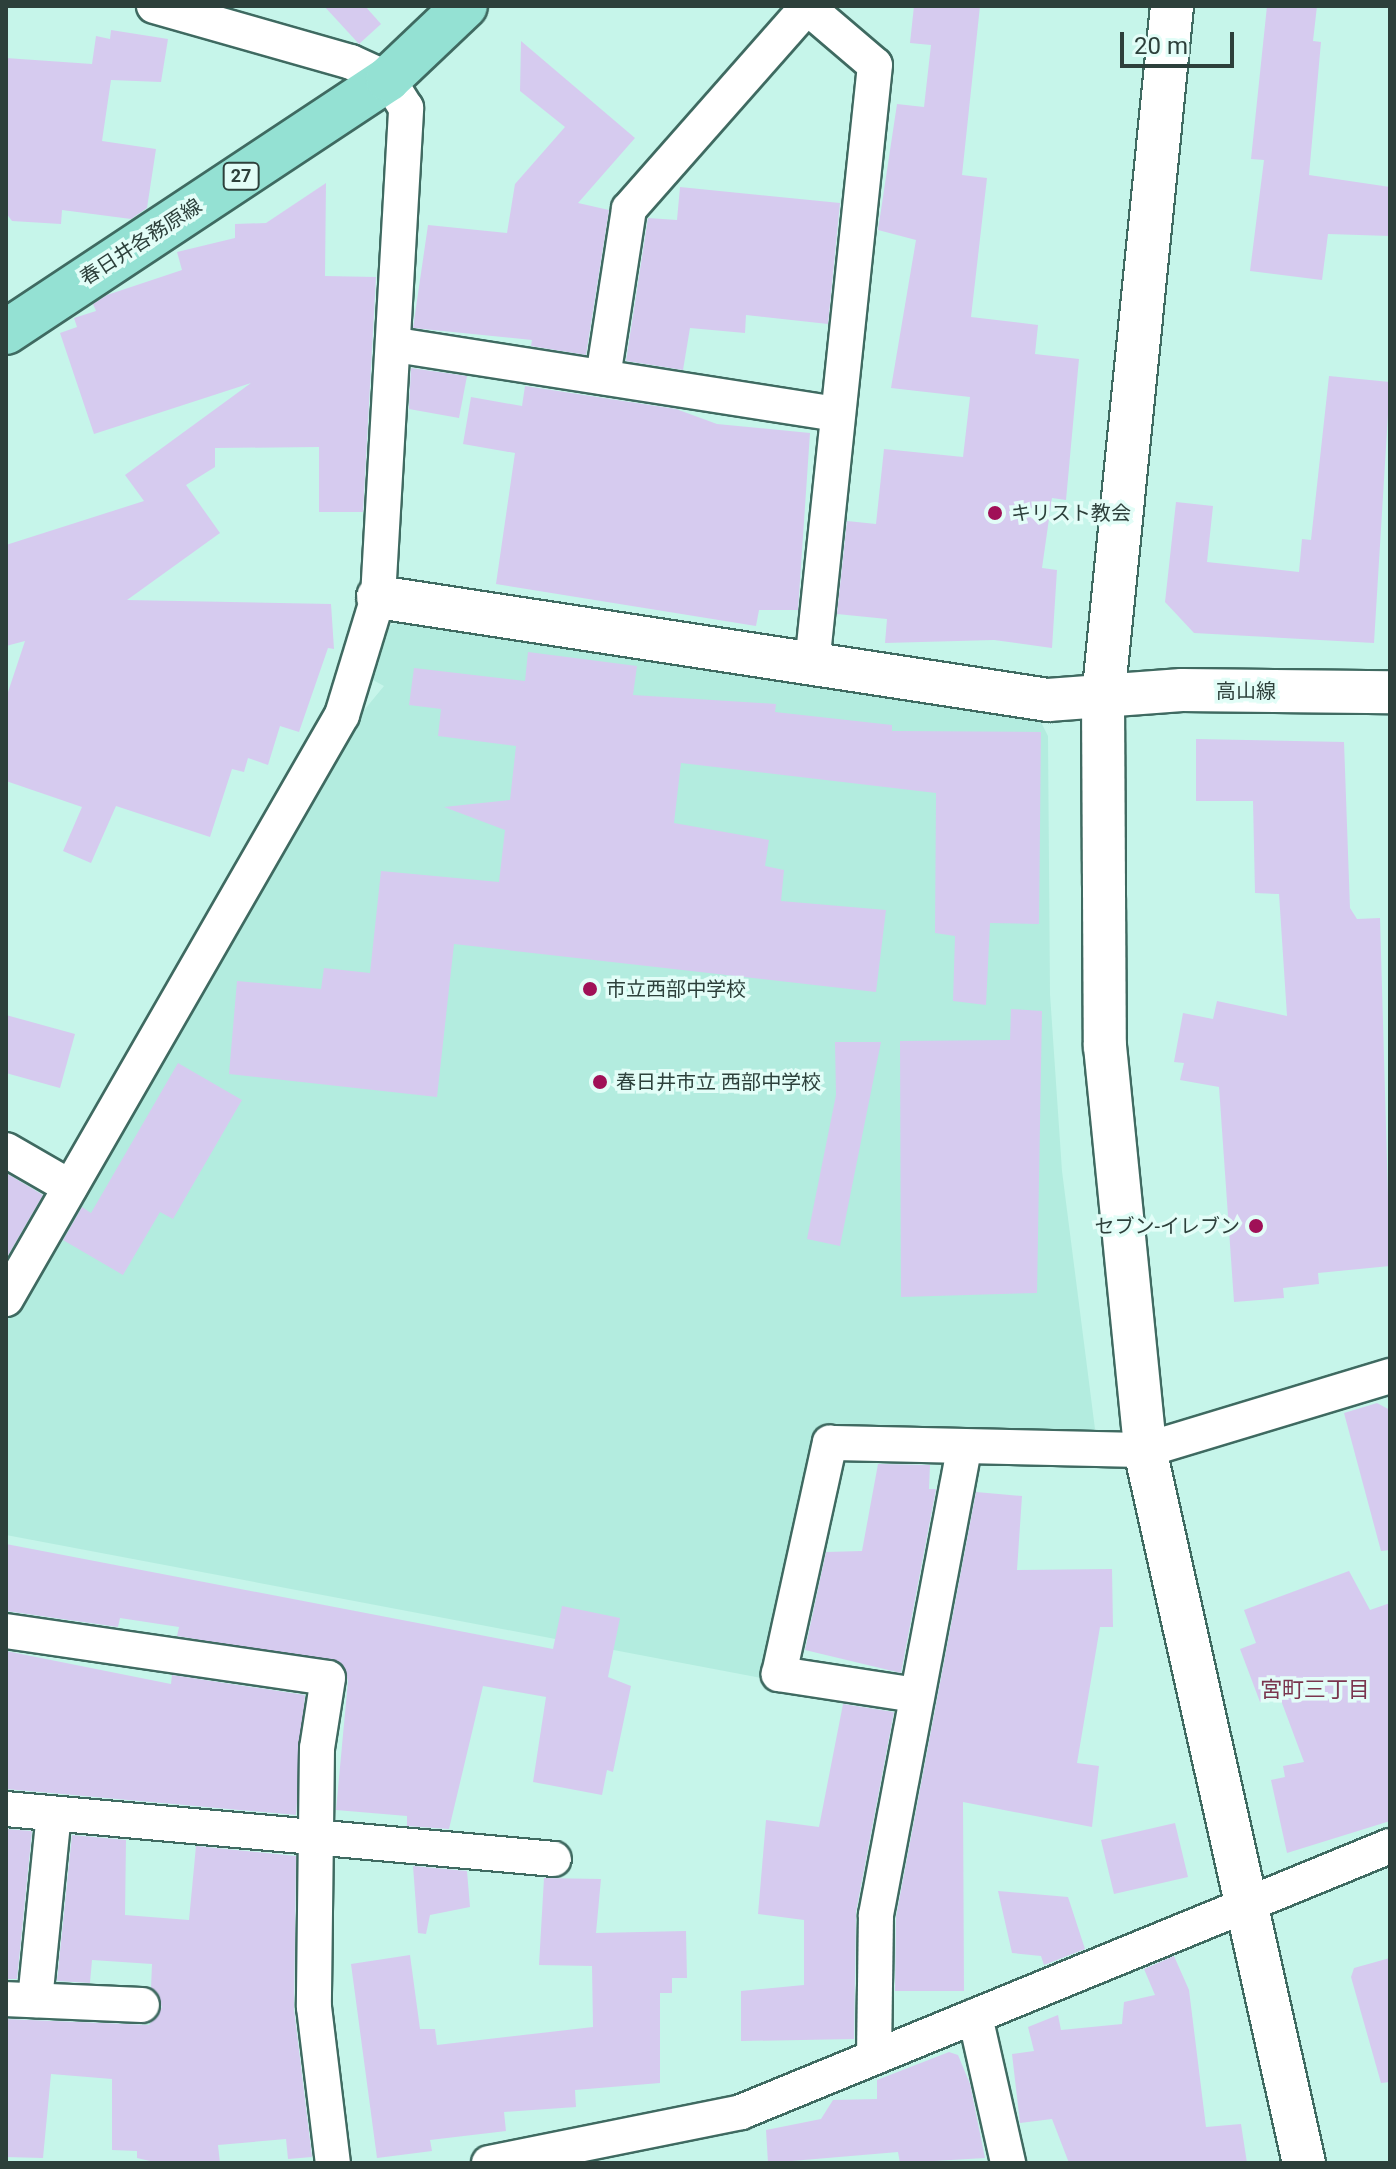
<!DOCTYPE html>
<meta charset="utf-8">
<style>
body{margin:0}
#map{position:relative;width:1396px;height:2169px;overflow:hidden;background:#c6f5ea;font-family:Roboto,"Noto Sans JP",sans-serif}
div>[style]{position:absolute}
.built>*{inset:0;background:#b3ecdf}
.building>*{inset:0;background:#d6cbef}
.roads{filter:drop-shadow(2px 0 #3f6a61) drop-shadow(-2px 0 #3f6a61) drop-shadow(0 2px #3f6a61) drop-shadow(0 -2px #3f6a61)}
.minor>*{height:34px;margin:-17px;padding:0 17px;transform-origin:17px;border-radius:17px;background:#fff}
.tertiary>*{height:42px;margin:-21px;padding:0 21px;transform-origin:21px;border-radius:21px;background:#fff}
.primary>*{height:44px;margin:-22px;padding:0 22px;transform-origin:22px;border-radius:22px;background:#94e1d3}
.dots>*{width:22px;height:22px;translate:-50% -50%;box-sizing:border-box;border:4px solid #e2fdf7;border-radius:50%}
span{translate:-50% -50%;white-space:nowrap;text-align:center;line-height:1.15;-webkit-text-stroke:7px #e2fdf7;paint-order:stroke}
.shield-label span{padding:2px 6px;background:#e2fdf7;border:2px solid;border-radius:6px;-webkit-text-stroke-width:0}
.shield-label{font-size:18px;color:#2d403b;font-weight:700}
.street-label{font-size:20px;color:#2d403b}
.poi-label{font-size:20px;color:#2d403b}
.left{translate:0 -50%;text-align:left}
.right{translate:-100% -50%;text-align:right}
.neighbourhood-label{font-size:22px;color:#7a354e}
.frame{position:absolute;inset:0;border:8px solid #2d403b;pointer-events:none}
.scale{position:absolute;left:1120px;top:32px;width:114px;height:36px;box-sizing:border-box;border:4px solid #2d403b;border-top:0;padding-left:10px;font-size:24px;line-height:28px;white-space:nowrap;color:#2d403b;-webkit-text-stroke:6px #e2fdf7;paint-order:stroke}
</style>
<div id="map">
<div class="built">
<div style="clip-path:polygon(408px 618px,1041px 722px,1048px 736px,1050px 994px,1062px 1171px,1095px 1429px,1083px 1440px,822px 1430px,766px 1679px,6px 1535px,6px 1319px,356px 720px,384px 686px,371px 679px,384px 628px)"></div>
</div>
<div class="building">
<div style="clip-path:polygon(324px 6px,365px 6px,381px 24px,359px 44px)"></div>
<div style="clip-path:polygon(914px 6px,980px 6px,962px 175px,987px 178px,971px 317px,1038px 325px,1035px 354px,1079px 359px,1066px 500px,1052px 498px,1042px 568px,1057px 570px,1052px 648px,994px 640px,885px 643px,887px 619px,837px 614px,847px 521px,876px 524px,884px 449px,963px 457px,970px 397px,891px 388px,916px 240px,878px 230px,897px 104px,924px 107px,931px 45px,910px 43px)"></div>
<div style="clip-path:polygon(1267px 6px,1317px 6px,1313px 41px,1321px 42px,1309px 175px,1390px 187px,1390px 236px,1328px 234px,1322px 280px,1250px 271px,1264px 160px,1251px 159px)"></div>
<div style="clip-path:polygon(111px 30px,168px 39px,161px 82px,111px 80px,102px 141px,156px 149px,147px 208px,131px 219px,62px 210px,61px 224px,12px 221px,6px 213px,6px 58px,92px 64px,96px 36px,110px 39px)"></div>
<div style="clip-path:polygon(521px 41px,635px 138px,578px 203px,609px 210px,586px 355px,531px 346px,532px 340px,413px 328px,428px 225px,507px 233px,515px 184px,565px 127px,520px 91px)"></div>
<div style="clip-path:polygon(326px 183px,325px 276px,376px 277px,363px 512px,319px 512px,319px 447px,215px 448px,215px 467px,186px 485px,220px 533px,127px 600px,331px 604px,334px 649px,328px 648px,299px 732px,280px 726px,268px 765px,248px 758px,244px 772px,232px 769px,210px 837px,116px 806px,91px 863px,63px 851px,82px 807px,6px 781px,6px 698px,25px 641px,6px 646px,6px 545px,144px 501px,125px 475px,251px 383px,94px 434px,60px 333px,77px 327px,74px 318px,96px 311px,93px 304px,107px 295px,182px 270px,177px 252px,235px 238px,235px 224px,266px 223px)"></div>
<div style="clip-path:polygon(680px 187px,840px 203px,828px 324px,746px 315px,745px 333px,690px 328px,683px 370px,626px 361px,648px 218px,677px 220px)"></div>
<div style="clip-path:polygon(411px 368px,467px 376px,459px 418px,409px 409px)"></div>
<div style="clip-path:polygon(1329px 376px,1390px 382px,1374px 643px,1194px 633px,1165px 602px,1176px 502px,1213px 506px,1207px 562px,1299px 572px,1302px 539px,1311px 540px)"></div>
<div style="clip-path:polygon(525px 386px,676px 409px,717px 424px,810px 433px,798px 610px,759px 610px,756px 626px,496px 584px,515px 453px,463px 444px,471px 397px,522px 406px)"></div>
<div style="clip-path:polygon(528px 652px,637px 666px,633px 695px,776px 704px,775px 712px,892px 725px,892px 731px,1041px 732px,1039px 924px,990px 923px,986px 1005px,953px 1001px,955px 936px,935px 933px,936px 793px,681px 763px,674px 823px,769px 840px,765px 866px,784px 870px,781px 901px,886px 910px,876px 992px,454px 944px,437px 1097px,229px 1074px,237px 981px,321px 989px,324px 968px,370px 973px,381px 871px,499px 882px,505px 830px,444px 807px,510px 800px,516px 746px,438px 736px,441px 709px,409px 705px,414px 668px,525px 681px)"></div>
<div style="clip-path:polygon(1196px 739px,1344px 742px,1350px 908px,1357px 919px,1380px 918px,1390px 1266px,1318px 1273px,1319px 1284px,1283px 1288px,1284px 1298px,1234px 1302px,1219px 1087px,1180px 1080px,1184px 1063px,1174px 1062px,1183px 1013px,1213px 1019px,1217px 1001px,1287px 1016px,1279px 894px,1255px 893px,1253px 801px,1196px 801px)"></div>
<div style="clip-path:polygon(1011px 1009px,1042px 1011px,1037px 1293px,901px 1297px,900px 1041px,1010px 1040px)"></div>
<div style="clip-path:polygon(6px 1015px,75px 1034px,60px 1088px,6px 1073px)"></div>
<div style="clip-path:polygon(835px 1042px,881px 1042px,840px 1246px,807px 1239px,836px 1095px)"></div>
<div style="clip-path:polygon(178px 1063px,242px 1100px,173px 1219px,160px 1212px,123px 1275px,63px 1240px,82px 1207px,91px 1213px)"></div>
<div style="clip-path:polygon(6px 1173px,43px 1195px,6px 1259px)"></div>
<div style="clip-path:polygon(1377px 1403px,1390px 1410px,1390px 1550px,1381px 1551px,1344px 1413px)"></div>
<div style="clip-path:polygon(878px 1464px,930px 1465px,929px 1489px,936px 1489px,901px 1673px,805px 1650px,826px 1552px,862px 1551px)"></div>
<div style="clip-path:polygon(976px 1492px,1022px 1496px,1017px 1570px,1112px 1569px,1113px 1627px,1100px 1627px,1077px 1763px,1099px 1766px,1092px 1827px,963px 1802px,964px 1991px,895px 1991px,896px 1917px)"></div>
<div style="clip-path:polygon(6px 1544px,553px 1649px,562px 1606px,620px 1618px,608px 1677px,631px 1686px,613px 1772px,607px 1770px,602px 1795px,533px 1782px,546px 1697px,483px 1686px,449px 1829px,407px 1826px,407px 1816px,336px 1810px,348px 1681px,341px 1663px,177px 1636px,179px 1627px,120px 1618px,118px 1627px,6px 1611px)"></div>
<div style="clip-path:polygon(1349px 1571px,1370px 1610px,1390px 1603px,1390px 1821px,1287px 1853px,1271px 1780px,1285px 1777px,1283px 1766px,1304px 1762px,1279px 1695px,1260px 1702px,1240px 1649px,1256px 1643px,1244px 1610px)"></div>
<div style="clip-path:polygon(6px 1651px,171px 1684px,172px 1675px,305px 1695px,296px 1815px,6px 1789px)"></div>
<div style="clip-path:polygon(843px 1704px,894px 1712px,856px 1912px,854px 2039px,741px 2041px,741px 1991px,804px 1985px,804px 1920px,758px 1914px,766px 1820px,819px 1827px)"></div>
<div style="clip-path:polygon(1175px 1823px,1188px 1877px,1114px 1894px,1101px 1840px)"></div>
<div style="clip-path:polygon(6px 1829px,32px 1831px,17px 1979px,6px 1979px)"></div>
<div style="clip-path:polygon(72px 1835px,126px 1840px,125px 1915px,189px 1920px,196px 1846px,296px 1856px,294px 2009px,312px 2157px,288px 2159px,286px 2139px,218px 2145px,220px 2163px,159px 2163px,137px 2158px,137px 2151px,112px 2150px,112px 2079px,51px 2074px,43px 2158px,6px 2157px,6px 2019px,149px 2025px,162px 2007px,151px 1988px,152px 1964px,92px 1960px,90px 1983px,57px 1981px)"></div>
<div style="clip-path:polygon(413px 1866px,467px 1871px,470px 1907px,430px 1915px,426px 1934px,418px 1933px)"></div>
<div style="clip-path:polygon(544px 1878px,601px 1879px,596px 1933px,686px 1931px,687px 1978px,672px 1978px,672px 1993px,660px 1993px,660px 2083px,575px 2090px,576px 2107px,504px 2112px,506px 2131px,430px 2140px,432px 2151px,377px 2158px,351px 1964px,410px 1955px,420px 2029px,435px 2029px,437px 2045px,593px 2027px,592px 1966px,539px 1965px)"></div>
<div style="clip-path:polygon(998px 1891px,1068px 1897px,1085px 1949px,1044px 1965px,1041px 1956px,1012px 1953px)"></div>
<div style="clip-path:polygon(1174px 1956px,1189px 1990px,1206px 2127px,1241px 2124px,1247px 2163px,1069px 2163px,1052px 2119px,1020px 2123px,1012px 2054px,1034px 2051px,1028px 2027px,1058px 2015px,1061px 2030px,1122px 2024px,1124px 2002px,1155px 1995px,1144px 1969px)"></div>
<div style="clip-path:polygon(1390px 1958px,1390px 2082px,1381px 2083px,1351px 1977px,1354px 1968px)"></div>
<div style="clip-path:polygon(949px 2052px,958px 2055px,970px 2084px,985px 2158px,900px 2163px,898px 2152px,768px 2163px,766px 2130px,821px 2119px,833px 2100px,877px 2099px,877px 2080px)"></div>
</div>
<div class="roads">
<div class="minor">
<div style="left:807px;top:7px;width:89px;rotate:40.5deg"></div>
<div style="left:875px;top:65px;width:602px;rotate:96deg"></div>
<div style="left:396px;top:345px;width:445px;rotate:8.9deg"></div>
<div style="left:603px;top:377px;width:170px;rotate:-81.2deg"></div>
<div style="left:629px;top:209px;width:271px;rotate:-48.6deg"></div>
<div style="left:6px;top:1150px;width:74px;rotate:30deg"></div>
<div style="left:6px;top:1299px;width:674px;rotate:-60.09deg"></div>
<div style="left:342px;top:715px;width:123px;rotate:-73deg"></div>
<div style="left:378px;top:597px;width:490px;rotate:-86.7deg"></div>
<div style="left:406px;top:108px;width:34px;rotate:-122deg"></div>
<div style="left:388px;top:79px;width:41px;rotate:-155.3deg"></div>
<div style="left:351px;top:62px;width:205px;rotate:-164.1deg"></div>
<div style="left:6px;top:1631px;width:325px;rotate:8.3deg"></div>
<div style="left:328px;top:1678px;width:71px;rotate:98.9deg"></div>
<div style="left:317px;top:1748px;width:259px;rotate:90.7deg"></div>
<div style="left:314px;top:2007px;width:157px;rotate:83.1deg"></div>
<div style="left:916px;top:1695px;width:139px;rotate:-171.3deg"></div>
<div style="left:779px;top:1674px;width:237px;rotate:-77.6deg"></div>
<div style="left:830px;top:1443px;width:315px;rotate:1.3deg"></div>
<div style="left:1145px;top:1450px;width:256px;rotate:-16.8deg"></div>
<div style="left:6px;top:1809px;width:550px;rotate:5.21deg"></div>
<div style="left:6px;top:1999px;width:136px;rotate:2.5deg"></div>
<div style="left:35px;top:2000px;width:187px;rotate:-84.2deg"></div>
<div style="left:975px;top:2016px;width:151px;rotate:77.3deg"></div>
<div style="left:874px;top:2057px;width:142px;rotate:-89.2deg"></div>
<div style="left:876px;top:1915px;width:475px;rotate:-79.3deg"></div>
<div style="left:489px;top:2163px;width:257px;rotate:-11.4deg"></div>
<div style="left:741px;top:2112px;width:701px;rotate:-22.29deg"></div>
</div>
<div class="tertiary">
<div style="left:1172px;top:6px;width:697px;rotate:95.68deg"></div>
<div style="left:1103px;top:700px;width:346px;rotate:89.7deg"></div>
<div style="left:1105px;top:1046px;width:406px;rotate:84.3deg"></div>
<div style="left:1145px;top:1450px;width:731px;rotate:77.43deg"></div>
<div style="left:378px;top:597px;width:678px;rotate:8.74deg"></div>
<div style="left:1048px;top:700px;width:134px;rotate:-4.3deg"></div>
<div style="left:1182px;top:690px;width:208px;rotate:0.6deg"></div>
</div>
<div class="primary">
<div style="left:6px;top:332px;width:458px;rotate:-33.5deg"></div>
<div style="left:388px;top:79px;width:106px;rotate:-43.5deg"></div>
</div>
</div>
<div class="dots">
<div style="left:995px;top:513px;background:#a01057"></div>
<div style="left:590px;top:989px;background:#a01057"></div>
<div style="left:600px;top:1082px;background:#a01057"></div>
<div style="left:1256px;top:1226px;background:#a01057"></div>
</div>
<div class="shield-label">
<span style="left:241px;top:176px">27</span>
</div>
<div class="street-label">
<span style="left:141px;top:242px;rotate:-33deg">春日井各務原線</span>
<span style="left:1246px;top:691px">高山線</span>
</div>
<div class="poi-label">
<span class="left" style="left:1011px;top:513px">キリスト教会</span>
<span class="left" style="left:606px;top:989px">市立西部中学校</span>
<span class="left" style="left:616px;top:1082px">春日井市立 西部中学校</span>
<span class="right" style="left:1240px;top:1226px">セブン-イレブン</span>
</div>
<div class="neighbourhood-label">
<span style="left:1315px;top:1690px">宮町三丁目</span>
</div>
<div class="frame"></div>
<div class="scale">20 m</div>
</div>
